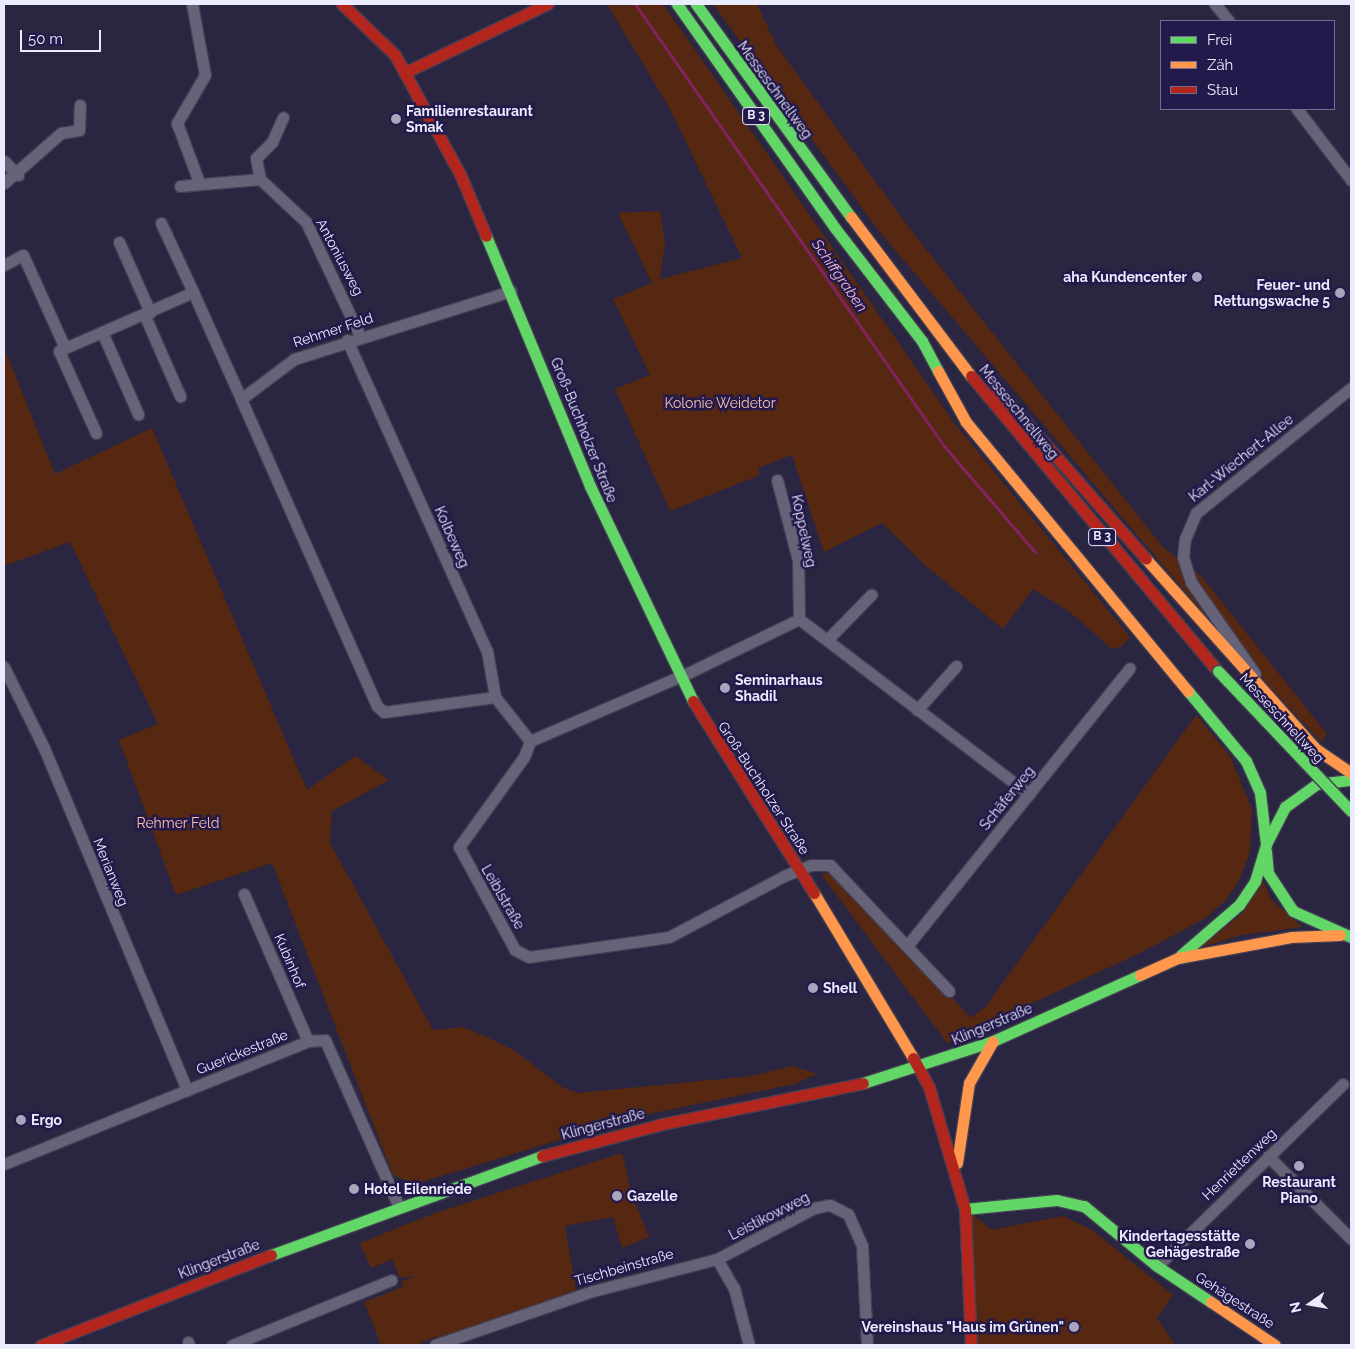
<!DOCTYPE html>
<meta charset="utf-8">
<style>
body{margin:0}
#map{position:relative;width:1355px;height:1349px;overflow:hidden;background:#2a2540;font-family:Raleway,sans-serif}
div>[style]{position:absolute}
.green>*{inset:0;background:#562811}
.stream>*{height:3px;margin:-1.5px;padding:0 1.5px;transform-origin:1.5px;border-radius:1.5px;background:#832361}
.roads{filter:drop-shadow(1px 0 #433f53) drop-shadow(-1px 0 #433f53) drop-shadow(0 1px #433f53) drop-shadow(0 -1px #433f53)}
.street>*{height:11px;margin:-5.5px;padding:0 5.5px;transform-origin:5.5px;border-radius:5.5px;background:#666379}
.fast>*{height:11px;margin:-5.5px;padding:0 5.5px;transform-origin:5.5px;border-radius:5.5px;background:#63d668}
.slow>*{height:11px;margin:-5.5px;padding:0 5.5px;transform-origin:5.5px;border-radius:5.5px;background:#ff974d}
.jam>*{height:11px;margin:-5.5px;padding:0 5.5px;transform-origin:5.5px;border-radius:5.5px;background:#b3261e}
.bridges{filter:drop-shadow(1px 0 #433f53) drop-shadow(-1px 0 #433f53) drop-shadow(0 1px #433f53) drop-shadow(0 -1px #433f53)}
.fast-bridge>*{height:11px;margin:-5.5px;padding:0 5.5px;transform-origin:5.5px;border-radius:5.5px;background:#63d668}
.dots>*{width:14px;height:14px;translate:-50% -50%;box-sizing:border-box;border:2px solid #231a4b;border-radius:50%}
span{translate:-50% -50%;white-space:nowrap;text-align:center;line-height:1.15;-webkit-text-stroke:5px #231a4b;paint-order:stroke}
.shield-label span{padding:1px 4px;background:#231a4b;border:1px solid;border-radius:4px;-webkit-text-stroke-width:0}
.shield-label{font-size:12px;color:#ebebfe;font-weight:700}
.street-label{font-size:14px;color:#ebebfe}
.poi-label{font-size:14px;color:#ebebfe;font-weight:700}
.left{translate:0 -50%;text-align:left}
.right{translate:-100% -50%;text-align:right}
.park-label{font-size:14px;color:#fac3a8}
.water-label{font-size:15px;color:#f0b8d4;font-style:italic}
.frame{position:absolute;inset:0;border:5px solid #ebebfe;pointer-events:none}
.legend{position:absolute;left:1160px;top:20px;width:175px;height:90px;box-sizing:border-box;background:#231a4b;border:1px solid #736e93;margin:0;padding:6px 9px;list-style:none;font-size:15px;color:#ebebfe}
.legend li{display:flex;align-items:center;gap:10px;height:25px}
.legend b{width:25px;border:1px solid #736e93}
.north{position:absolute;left:1285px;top:1279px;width:50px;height:50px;-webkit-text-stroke:4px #231a4b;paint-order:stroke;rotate:257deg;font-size:14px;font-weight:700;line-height:20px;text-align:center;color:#ebebfe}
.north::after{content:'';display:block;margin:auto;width:18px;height:22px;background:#ebebfe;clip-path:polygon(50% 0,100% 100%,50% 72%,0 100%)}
.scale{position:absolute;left:20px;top:30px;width:81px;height:22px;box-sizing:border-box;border:2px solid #ebebfe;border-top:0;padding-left:6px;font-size:15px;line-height:18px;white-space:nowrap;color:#ebebfe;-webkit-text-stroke:4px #231a4b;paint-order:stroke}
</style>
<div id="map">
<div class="green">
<div style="clip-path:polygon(607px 4px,663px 4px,955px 424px,1130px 637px,1122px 646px,1112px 649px,1070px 612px,1033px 589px,1003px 629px,926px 566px,882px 523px,824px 552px,792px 455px,758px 468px,760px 475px,670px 511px,615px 389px,650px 375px,613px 299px,652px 283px,618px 213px,660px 211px,665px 242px,660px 279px,742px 258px,669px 107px)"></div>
<div style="clip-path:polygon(713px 4px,757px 4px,776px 45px,910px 229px,1163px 547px,1201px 576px,1327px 734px,1321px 742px,1222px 635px,879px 231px)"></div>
<div style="clip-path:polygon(4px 347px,55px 474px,152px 428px,307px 790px,355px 756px,389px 780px,332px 811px,330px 843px,433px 1030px,463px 1027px,491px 1039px,515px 1051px,562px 1087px,578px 1093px,752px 1076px,792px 1066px,817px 1074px,795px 1084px,634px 1117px,415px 1184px,393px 1175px,272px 863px,176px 895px,119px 740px,158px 724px,70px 542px,4px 566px)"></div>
<div style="clip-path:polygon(1196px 715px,1230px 756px,1252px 809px,1250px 851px,1239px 881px,1226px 900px,1206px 918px,1142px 952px,947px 1043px,821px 874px,835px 873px,971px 1018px,986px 1006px)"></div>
<div style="clip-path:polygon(1262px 879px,1271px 899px,1302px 927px,1241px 935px,1200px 948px,1243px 913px)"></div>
<div style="clip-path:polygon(622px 1153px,632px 1195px,649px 1237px,622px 1248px,613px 1217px,565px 1226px,576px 1290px,438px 1340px,436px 1336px,417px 1345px,381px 1345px,364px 1302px,403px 1287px,401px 1282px,415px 1276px,400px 1278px,392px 1259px,371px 1268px,360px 1243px,435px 1213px)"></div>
<div style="clip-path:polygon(967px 1210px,992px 1230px,1063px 1216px,1092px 1230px,1173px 1295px,1157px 1318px,1175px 1345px,971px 1345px)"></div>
</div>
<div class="stream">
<div style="left:635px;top:4px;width:539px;rotate:55.04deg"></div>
<div style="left:944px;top:446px;width:140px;rotate:49.4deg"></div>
</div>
<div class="roads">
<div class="street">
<div style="left:192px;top:4px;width:72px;rotate:79.6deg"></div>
<div style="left:205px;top:75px;width:56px;rotate:120.3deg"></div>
<div style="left:177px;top:123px;width:63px;rotate:69.6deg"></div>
<div style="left:1215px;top:4px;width:22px;rotate:51deg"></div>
<div style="left:1297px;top:109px;width:89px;rotate:52.7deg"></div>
<div style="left:4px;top:161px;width:20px;rotate:45deg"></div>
<div style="left:260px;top:179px;width:21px;rotate:-101deg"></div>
<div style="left:256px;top:158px;width:23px;rotate:-45deg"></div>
<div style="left:272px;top:142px;width:27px;rotate:-66deg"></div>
<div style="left:4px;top:183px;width:76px;rotate:-41.3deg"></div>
<div style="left:61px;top:133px;width:18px;rotate:-9deg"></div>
<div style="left:79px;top:130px;width:25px;rotate:-88deg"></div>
<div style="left:180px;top:186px;width:80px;rotate:-5deg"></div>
<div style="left:260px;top:179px;width:63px;rotate:43.1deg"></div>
<div style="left:306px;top:222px;width:126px;rotate:64.7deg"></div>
<div style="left:161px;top:223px;width:76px;rotate:65.1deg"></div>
<div style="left:119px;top:242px;width:77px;rotate:66.1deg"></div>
<div style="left:4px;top:265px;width:21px;rotate:-28deg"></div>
<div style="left:23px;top:255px;width:102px;rotate:65.7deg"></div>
<div style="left:65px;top:348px;width:140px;rotate:-23.6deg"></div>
<div style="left:193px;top:292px;width:117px;rotate:65.8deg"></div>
<div style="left:144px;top:314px;width:90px;rotate:66.3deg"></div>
<div style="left:102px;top:332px;width:90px;rotate:66.3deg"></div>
<div style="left:347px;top:340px;width:341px;rotate:65.8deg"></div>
<div style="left:487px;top:651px;width:47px;rotate:80.1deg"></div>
<div style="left:495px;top:697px;width:56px;rotate:51.5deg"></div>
<div style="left:65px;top:348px;width:7px;rotate:153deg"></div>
<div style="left:59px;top:351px;width:90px;rotate:65.7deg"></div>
<div style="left:777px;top:480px;width:83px;rotate:75.3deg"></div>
<div style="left:798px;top:560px;width:59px;rotate:89deg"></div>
<div style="left:828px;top:639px;width:62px;rotate:-45.7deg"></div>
<div style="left:4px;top:667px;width:90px;rotate:63.7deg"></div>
<div style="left:44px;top:748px;width:371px;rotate:67.3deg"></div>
<div style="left:1255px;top:674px;width:112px;rotate:-124.8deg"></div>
<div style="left:1191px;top:582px;width:26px;rotate:-108deg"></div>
<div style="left:1183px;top:557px;width:18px;rotate:-84deg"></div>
<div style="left:1185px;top:539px;width:28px;rotate:-67deg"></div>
<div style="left:1196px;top:513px;width:199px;rotate:-38.9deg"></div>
<div style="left:495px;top:697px;width:112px;rotate:172.3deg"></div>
<div style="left:384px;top:712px;width:9px;rotate:-139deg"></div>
<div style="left:377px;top:706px;width:336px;rotate:-113.9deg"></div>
<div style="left:241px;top:399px;width:66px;rotate:-37deg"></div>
<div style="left:294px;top:359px;width:227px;rotate:-17.4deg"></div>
<div style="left:917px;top:710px;width:59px;rotate:-48.4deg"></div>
<div style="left:244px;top:894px;width:160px;rotate:66.5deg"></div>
<div style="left:907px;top:946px;width:356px;rotate:-51.3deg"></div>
<div style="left:949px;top:991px;width:173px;rotate:-133.4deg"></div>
<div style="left:830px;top:865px;width:19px;rotate:180deg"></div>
<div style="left:811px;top:865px;width:29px;rotate:158deg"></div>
<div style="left:784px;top:876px;width:130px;rotate:152.1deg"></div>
<div style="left:669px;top:937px;width:141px;rotate:171.9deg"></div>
<div style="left:529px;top:957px;width:16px;rotate:-153deg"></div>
<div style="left:515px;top:950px;width:117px;rotate:-118.5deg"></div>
<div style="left:459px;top:847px;width:111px;rotate:-54.2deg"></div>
<div style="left:524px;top:757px;width:17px;rotate:-69deg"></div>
<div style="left:530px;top:741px;width:172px;rotate:-23.3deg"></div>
<div style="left:688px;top:673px;width:123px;rotate:-25.9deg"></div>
<div style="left:799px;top:619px;width:289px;rotate:37.3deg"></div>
<div style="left:1268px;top:1156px;width:117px;rotate:45deg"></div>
<div style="left:4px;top:1164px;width:328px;rotate:-22deg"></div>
<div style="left:308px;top:1041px;width:17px;rotate:-3deg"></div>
<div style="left:325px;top:1040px;width:180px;rotate:66.1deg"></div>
<div style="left:717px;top:1259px;width:34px;rotate:60deg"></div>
<div style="left:734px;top:1288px;width:59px;rotate:75.3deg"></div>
<div style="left:1157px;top:1266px;width:260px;rotate:-44.4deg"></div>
<div style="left:188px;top:1342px;width:3px;rotate:72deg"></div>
<div style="left:232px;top:1345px;width:172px;rotate:-22.2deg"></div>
<div style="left:435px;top:1345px;width:167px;rotate:-18.9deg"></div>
<div style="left:593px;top:1291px;width:128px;rotate:-14.5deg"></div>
<div style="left:717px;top:1259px;width:110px;rotate:-27.7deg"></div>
<div style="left:814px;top:1208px;width:16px;rotate:-11deg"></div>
<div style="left:830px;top:1205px;width:20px;rotate:27deg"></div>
<div style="left:848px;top:1214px;width:35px;rotate:66deg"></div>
<div style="left:862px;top:1246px;width:99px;rotate:87.1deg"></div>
</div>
<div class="fast">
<div style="left:677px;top:4px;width:274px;rotate:54.8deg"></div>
<div style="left:835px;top:228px;width:143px;rotate:52.4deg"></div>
<div style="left:922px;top:341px;width:34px;rotate:62deg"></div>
<div style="left:696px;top:4px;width:263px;rotate:54deg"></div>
<div style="left:486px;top:236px;width:271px;rotate:67.4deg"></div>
<div style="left:590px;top:486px;width:238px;rotate:64.4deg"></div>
<div style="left:1188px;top:691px;width:91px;rotate:50.4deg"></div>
<div style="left:1246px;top:761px;width:35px;rotate:66deg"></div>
<div style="left:1260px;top:793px;width:51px;rotate:83.3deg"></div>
<div style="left:1266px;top:851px;width:22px;rotate:85deg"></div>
<div style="left:1268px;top:873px;width:45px;rotate:56.7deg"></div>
<div style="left:1293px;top:911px;width:64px;rotate:24.1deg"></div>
<div style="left:1181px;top:955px;width:77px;rotate:-40.8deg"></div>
<div style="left:1239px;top:905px;width:29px;rotate:-56deg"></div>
<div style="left:1255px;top:881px;width:39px;rotate:-73deg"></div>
<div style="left:1266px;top:844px;width:42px;rotate:-62.8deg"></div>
<div style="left:1285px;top:807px;width:39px;rotate:-36deg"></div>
<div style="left:1317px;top:784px;width:34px;rotate:-7deg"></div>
<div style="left:863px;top:1083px;width:137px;rotate:-17.9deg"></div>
<div style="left:993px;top:1041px;width:161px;rotate:-24.2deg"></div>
<div style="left:965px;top:1209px;width:92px;rotate:-5.6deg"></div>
<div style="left:1057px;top:1200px;width:28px;rotate:13deg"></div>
<div style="left:1084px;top:1206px;width:94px;rotate:39.4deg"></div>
<div style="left:1157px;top:1266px;width:65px;rotate:33.7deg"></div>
<div style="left:271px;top:1255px;width:289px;rotate:-20.1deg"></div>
</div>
<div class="slow">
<div style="left:851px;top:217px;width:199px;rotate:53deg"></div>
<div style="left:938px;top:371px;width:58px;rotate:61.2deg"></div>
<div style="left:966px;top:422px;width:349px;rotate:50.5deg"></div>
<div style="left:1146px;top:559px;width:255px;rotate:48.2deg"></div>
<div style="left:1316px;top:749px;width:42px;rotate:34.4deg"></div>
<div style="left:814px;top:893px;width:192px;rotate:59deg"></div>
<div style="left:1140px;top:975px;width:42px;rotate:-24.1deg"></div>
<div style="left:1178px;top:958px;width:115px;rotate:-10.5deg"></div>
<div style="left:1291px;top:937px;width:49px;rotate:-2.3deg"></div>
<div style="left:957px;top:1163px;width:81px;rotate:-81.5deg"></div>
<div style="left:969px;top:1083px;width:48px;rotate:-60.3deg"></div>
<div style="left:1211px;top:1302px;width:77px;rotate:33.9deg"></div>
</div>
<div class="jam">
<div style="left:342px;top:4px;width:74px;rotate:43.9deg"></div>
<div style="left:395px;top:55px;width:136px;rotate:61.4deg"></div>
<div style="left:460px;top:174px;width:67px;rotate:67.2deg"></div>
<div style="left:406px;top:72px;width:157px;rotate:-25.7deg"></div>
<div style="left:971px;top:376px;width:385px;rotate:50.1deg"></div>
<div style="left:996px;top:388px;width:227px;rotate:48.7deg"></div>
<div style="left:693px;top:701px;width:227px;rotate:57.8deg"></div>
<div style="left:913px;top:1058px;width:33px;rotate:61deg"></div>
<div style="left:929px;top:1087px;width:127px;rotate:73.6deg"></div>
<div style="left:965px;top:1209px;width:136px;rotate:87.5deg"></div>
<div style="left:542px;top:1156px;width:124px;rotate:-14.9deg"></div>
<div style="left:662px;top:1124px;width:205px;rotate:-11.5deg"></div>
<div style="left:41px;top:1345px;width:247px;rotate:-21.4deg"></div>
</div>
</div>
<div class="bridges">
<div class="fast-bridge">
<div style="left:1218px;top:671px;width:193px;rotate:46.5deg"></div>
</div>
</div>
<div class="dots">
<div style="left:396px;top:119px;background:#a7a6bc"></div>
<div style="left:1197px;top:277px;background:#a7a6bc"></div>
<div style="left:1340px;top:293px;background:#a7a6bc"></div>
<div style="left:725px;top:688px;background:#a7a6bc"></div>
<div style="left:813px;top:988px;background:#a7a6bc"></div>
<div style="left:21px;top:1120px;background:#a7a6bc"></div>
<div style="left:1299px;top:1166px;background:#a7a6bc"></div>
<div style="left:354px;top:1189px;background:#a7a6bc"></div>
<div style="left:617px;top:1196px;background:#a7a6bc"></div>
<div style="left:1250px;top:1244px;background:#a7a6bc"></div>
<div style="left:1074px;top:1327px;background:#a7a6bc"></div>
</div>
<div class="shield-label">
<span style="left:756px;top:116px">B 3</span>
<span style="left:1102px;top:537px">B 3</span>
</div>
<div class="street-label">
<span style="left:775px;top:90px;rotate:54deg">Messeschnellweg</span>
<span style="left:340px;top:257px;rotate:62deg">Antoniusweg</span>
<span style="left:333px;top:330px;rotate:-18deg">Rehmer Feld</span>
<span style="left:1019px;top:412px;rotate:51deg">Messeschnellweg</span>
<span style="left:584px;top:430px;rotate:68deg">Groß-Buchholzer Straße</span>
<span style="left:1241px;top:458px;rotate:-39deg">Karl-Wiechert-Allee</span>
<span style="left:804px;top:531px;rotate:78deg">Koppelweg</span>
<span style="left:452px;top:537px;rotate:66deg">Kolbeweg</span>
<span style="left:1282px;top:718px;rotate:47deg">Messeschnellweg</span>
<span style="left:764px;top:788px;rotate:57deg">Groß-Buchholzer Straße</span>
<span style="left:1007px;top:798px;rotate:-51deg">Schäferweg</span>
<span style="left:111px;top:872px;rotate:68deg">Merianweg</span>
<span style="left:503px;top:897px;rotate:60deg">Leiblstraße</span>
<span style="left:290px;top:961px;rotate:67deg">Kubinhof</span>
<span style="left:992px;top:1024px;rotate:-23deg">Klingerstraße</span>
<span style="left:242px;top:1052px;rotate:-22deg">Guerickestraße</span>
<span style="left:603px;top:1124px;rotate:-15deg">Klingerstraße</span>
<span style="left:1239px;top:1164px;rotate:-44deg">Henriettenweg</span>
<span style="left:769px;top:1216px;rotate:-27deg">Leistikowweg</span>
<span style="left:219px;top:1259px;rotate:-21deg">Klingerstraße</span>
<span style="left:624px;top:1267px;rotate:-16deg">Tischbeinstraße</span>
<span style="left:1235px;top:1300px;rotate:33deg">Gehägestraße</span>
</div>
<div class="poi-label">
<span class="left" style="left:406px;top:119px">Familienrestaurant<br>Smak</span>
<span class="right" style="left:1187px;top:277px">aha Kundencenter</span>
<span class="right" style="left:1330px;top:293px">Feuer- und<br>Rettungswache 5</span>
<span class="left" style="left:735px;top:688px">Seminarhaus<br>Shadil</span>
<span class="left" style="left:823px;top:988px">Shell</span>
<span class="left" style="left:31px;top:1120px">Ergo</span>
<span style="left:1299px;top:1190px">Restaurant<br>Piano</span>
<span class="left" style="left:364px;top:1189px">Hotel Eilenriede</span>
<span class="left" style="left:627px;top:1196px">Gazelle</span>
<span class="right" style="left:1240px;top:1244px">Kindertagesstätte<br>Gehägestraße</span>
<span class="right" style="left:1064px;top:1327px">Vereinshaus "Haus im Grünen"</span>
</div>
<div class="park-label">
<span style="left:720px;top:403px">Kolonie Weidetor</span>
<span style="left:178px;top:823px">Rehmer Feld</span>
</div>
<div class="water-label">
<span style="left:839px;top:276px;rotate:55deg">Schiffgraben</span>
</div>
<div class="frame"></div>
<ul class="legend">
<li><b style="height:6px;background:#63d668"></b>Frei</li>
<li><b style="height:6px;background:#ff974d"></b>Zäh</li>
<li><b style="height:6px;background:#b3261e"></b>Stau</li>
</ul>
<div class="north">N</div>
<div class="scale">50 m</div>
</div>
